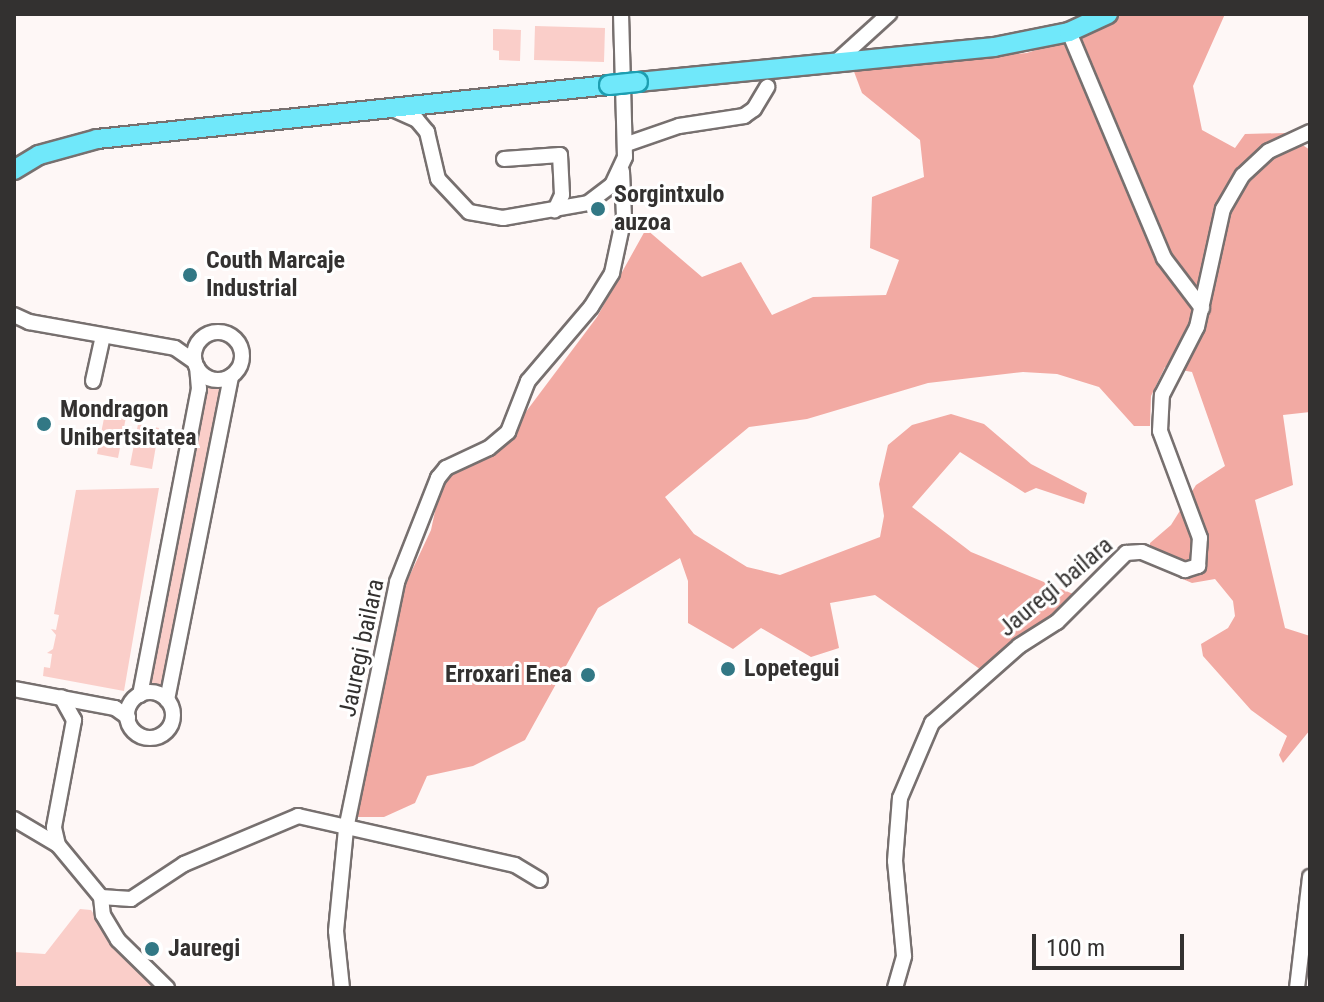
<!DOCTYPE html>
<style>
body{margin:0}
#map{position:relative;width:1324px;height:1002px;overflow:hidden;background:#fef7f6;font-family:"Roboto Condensed",sans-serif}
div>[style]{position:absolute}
.green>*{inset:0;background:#facec9}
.forest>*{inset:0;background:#f2aaa3}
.roads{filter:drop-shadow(2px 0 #77706f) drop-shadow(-2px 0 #77706f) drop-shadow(0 2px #77706f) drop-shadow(0 -2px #77706f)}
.minor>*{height:14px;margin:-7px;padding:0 7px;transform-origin:7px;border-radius:7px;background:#fff}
.minor>.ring{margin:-7px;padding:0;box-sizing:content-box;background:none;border:14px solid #fff;border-radius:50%}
.major>*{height:18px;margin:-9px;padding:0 9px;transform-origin:9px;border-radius:9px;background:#70e8fa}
.bridges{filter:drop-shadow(2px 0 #1d9eb1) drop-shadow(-2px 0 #1d9eb1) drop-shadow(0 2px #1d9eb1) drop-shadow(0 -2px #1d9eb1)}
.major-bridge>*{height:18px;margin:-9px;padding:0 9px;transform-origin:9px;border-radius:9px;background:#70e8fa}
.dots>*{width:22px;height:22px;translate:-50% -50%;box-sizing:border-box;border:4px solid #fff;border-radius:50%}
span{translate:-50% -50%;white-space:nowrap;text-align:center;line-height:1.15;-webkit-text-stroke:6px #fff;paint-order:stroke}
.poi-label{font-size:24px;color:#333130;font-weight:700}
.left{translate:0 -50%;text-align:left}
.right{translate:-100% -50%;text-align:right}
.street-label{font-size:24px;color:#333130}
.frame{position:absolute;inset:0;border:16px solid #333130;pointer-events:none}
.scale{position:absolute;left:1032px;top:934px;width:152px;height:36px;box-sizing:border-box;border:4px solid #333130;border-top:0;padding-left:10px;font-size:24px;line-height:28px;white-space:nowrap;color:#333130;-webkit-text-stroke:6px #fff;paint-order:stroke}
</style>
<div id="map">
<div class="green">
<div style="clip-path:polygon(535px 26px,605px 28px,604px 62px,534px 60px)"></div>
<div style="clip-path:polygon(493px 29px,521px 30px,520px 61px,499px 60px,499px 51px,493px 50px)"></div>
<div style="clip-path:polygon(203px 382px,222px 385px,166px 689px,147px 686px)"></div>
<div style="clip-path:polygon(105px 413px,126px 417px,118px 458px,97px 454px)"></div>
<div style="clip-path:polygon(138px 424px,159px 428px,152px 469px,130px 465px)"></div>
<div style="clip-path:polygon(159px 488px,124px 691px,43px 676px,44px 667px,50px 668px,52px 654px,47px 653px,53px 649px,56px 635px,51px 629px,56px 630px,59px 615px,54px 614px,76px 490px)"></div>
<div style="clip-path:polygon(80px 909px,91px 910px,122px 956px,159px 988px,14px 988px,14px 952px,45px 954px)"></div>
</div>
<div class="forest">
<div style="clip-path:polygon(1123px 14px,1225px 14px,1193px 86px,1202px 130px,1235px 148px,1245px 134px,1285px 133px,1310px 150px,1310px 412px,1283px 415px,1293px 485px,1255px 500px,1285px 628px,1310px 636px,1310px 730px,1283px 763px,1279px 755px,1287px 736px,1251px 710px,1203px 656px,1201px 644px,1228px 628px,1235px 616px,1233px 601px,1215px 579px,1192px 583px,1150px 565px,1150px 543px,1171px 525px,1196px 485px,1225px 466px,1192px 372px,1165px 367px,1151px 396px,1150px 426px,1134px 426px,1099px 387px,1057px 374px,1023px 372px,928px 383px,807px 419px,749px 427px,665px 497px,694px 534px,747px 567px,780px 575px,880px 537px,884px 516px,879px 484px,888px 445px,912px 425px,951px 414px,984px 424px,1031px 464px,1087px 493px,1084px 504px,1036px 488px,1025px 493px,960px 452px,912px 507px,971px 552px,1078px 596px,984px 672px,875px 595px,830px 603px,839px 648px,811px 657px,761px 628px,733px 649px,688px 623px,688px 581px,680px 558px,598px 608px,525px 740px,473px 766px,427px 776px,415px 803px,384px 817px,355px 817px,400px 596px,431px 530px,440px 488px,449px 471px,510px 433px,597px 317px,646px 229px,702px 277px,741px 262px,772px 315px,813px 297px,886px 295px,899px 260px,870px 248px,872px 197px,924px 177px,920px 140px,862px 93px,853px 69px,1027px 53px,1098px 29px)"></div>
</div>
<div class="roads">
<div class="minor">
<div style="left:1069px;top:32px;width:245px;rotate:67.2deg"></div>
<div style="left:1164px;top:258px;width:63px;rotate:52.8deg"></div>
<div style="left:836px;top:62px;width:72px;rotate:-42.2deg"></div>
<div style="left:395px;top:110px;width:24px;rotate:24deg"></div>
<div style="left:417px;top:120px;width:16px;rotate:50deg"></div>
<div style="left:427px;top:132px;width:48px;rotate:76.8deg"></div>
<div style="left:438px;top:179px;width:45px;rotate:46.8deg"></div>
<div style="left:469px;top:212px;width:35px;rotate:10deg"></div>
<div style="left:503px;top:218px;width:86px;rotate:-10deg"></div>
<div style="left:588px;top:203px;width:30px;rotate:-37deg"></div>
<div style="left:612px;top:185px;width:31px;rotate:-65deg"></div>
<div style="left:625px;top:157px;width:143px;rotate:-91.6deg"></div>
<div style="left:627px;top:144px;width:55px;rotate:-19.1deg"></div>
<div style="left:679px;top:126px;width:66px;rotate:-8.7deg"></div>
<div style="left:744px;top:116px;width:12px;rotate:-35deg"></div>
<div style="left:754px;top:109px;width:26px;rotate:-59deg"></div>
<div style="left:504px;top:159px;width:56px;rotate:-4.1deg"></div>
<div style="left:560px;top:155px;width:40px;rotate:87.1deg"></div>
<div style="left:562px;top:195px;width:17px;rotate:115deg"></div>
<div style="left:14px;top:315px;width:17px;rotate:25deg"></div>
<div style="left:29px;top:322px;width:148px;rotate:10.1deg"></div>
<div style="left:175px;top:348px;width:24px;rotate:35deg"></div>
<div class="ring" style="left:194px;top:332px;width:34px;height:34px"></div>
<div style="left:93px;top:381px;width:46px;rotate:-77.5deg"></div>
<div style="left:14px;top:689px;width:103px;rotate:10.7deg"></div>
<div style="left:115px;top:708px;width:16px;rotate:35deg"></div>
<div class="ring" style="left:127px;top:692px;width:32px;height:32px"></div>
<div style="left:140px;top:695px;width:312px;rotate:-79.1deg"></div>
<div style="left:199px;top:389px;width:22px;rotate:-95deg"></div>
<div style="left:167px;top:700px;width:330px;rotate:-78.8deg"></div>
<div style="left:14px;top:819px;width:51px;rotate:30.6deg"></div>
<div style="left:58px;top:845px;width:67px;rotate:50.4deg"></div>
<div style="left:101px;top:897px;width:18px;rotate:84deg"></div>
<div style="left:103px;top:915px;width:29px;rotate:59deg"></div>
<div style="left:118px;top:940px;width:69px;rotate:44.4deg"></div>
<div style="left:58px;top:845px;width:18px;rotate:-103deg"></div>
<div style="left:54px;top:827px;width:109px;rotate:-79.4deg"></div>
<div style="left:74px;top:720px;width:26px;rotate:-119deg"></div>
<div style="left:101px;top:897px;width:30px;rotate:4deg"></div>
<div style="left:131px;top:899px;width:64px;rotate:-33.4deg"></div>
<div style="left:184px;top:864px;width:124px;rotate:-22.8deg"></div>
<div style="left:298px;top:816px;width:222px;rotate:12.7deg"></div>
<div style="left:515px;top:865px;width:29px;rotate:31deg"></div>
<div style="left:342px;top:988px;width:57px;rotate:-96deg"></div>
<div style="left:336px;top:931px;width:102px;rotate:-84.4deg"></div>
<div style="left:346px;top:829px;width:252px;rotate:-78.3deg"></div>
<div style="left:397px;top:582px;width:112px;rotate:-68.5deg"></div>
<div style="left:438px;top:478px;width:13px;rotate:-51deg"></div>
<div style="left:446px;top:468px;width:47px;rotate:-24.9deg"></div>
<div style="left:489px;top:448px;width:25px;rotate:-40deg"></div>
<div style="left:508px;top:432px;width:55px;rotate:-68.6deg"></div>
<div style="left:528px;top:381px;width:97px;rotate:-49.6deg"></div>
<div style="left:591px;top:307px;width:40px;rotate:-58deg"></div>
<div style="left:612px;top:273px;width:57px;rotate:-77.9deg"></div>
<div style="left:624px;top:217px;width:46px;rotate:-92.5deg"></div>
<div style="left:895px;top:988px;width:33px;rotate:-74deg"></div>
<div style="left:904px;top:956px;width:95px;rotate:-95.4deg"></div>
<div style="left:895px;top:861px;width:63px;rotate:-85.5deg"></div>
<div style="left:900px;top:798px;width:82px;rotate:-66.9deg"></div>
<div style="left:932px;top:723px;width:116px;rotate:-41.5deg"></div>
<div style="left:1019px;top:646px;width:45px;rotate:-32.3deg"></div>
<div style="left:1057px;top:622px;width:98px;rotate:-45deg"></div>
<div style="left:1126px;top:553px;width:16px;rotate:-4deg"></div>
<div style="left:1142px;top:552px;width:47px;rotate:22.7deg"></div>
<div style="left:1185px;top:570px;width:14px;rotate:-17deg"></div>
<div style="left:1198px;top:566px;width:28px;rotate:-86deg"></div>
<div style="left:1200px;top:538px;width:114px;rotate:-110.5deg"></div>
<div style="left:1160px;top:431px;width:36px;rotate:-87deg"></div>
<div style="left:1162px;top:395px;width:76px;rotate:-62.8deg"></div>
<div style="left:1197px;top:327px;width:121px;rotate:-77.6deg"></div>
<div style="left:1223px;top:209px;width:39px;rotate:-60deg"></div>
<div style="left:1243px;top:175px;width:35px;rotate:-43deg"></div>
<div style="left:1269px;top:151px;width:45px;rotate:-24.9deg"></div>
<div style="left:1297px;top:988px;width:112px;rotate:-83.3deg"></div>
</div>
<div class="major">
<div style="left:638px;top:82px;width:358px;rotate:-5.6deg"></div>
<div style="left:994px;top:47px;width:76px;rotate:-11.3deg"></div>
<div style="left:1069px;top:32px;width:43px;rotate:-24.8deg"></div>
<div style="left:14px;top:170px;width:29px;rotate:-31deg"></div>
<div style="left:39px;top:155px;width:60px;rotate:-15.4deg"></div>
<div style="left:97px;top:139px;width:515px;rotate:-6.02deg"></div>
</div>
</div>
<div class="bridges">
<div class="major-bridge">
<div style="left:609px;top:85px;width:29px;rotate:-6deg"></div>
</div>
</div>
<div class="dots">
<div style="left:598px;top:209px;background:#327885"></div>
<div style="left:190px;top:275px;background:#327885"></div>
<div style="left:44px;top:424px;background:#327885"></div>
<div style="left:728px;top:669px;background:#327885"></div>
<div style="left:588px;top:675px;background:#327885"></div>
<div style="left:152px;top:949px;background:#327885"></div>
</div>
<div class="poi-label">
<span class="left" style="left:614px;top:209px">Sorgintxulo<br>auzoa</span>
<span class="left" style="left:206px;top:275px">Couth Marcaje<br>Industrial</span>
<span class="left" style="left:60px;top:424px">Mondragon<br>Unibertsitatea</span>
<span class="left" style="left:744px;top:669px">Lopetegui</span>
<span class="right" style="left:572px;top:675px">Erroxari Enea</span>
<span class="left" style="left:168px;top:949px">Jauregi</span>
</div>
<div class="street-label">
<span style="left:1056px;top:587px;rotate:-40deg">Jauregi bailara</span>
<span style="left:362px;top:648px;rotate:-78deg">Jauregi bailara</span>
</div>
<div class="frame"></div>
<div class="scale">100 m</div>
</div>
